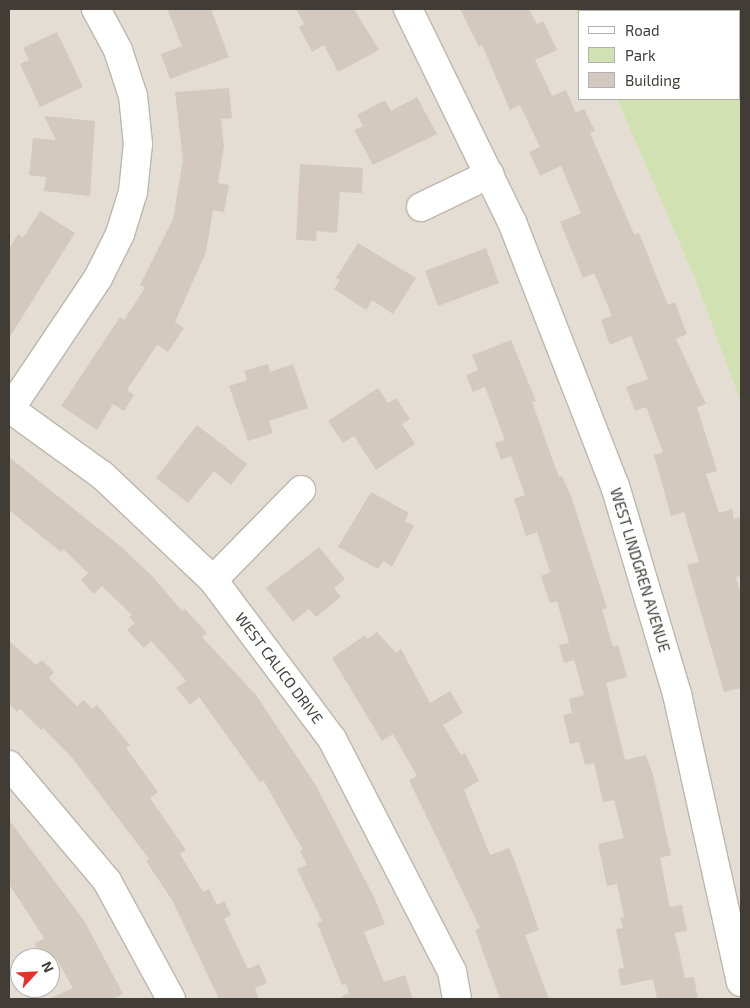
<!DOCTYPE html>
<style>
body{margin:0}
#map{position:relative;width:750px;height:1008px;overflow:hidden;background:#f1ece5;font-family:"Exo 2",sans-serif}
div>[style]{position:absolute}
.residential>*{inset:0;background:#e4ddd4}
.green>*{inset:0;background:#d1e1b2}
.building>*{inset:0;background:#d4c9bf}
.roads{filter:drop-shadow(1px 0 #beb6ac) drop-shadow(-1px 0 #beb6ac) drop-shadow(0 1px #beb6ac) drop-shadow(0 -1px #beb6ac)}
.minor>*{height:28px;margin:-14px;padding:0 14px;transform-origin:14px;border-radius:14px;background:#fff}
span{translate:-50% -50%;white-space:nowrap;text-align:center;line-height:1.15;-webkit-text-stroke:4.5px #fff;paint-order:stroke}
.street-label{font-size:15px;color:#423c36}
.frame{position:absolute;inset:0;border:10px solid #423c36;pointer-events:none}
.legend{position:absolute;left:578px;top:10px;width:162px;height:90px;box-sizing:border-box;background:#fff;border:1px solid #b3b1af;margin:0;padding:6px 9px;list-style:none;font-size:15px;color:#423c36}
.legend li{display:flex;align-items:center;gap:10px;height:25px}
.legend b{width:25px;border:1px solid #b3b1af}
.north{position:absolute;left:10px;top:948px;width:50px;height:50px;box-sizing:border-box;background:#fff;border:1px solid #b3b1af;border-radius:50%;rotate:65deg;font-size:14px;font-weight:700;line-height:20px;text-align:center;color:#423c36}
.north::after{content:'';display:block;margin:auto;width:18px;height:22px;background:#e2322b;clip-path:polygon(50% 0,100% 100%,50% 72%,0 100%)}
</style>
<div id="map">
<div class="residential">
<div style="clip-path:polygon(evenodd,9px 9px,574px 9px,579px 19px,579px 99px,617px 99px,695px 279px,741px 403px,741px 999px,9px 999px,9px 9px,20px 958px,50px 958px,50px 988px,20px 988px,20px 958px)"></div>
</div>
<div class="green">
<div style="clip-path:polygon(574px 9px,741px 9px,741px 403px,695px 279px,617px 99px,739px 99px,739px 11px,579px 11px,579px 19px)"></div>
</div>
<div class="building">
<div style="clip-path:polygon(167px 9px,211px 9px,229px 57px,170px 79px,161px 54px,182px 46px)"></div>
<div style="clip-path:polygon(296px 9px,354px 9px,379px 50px,338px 72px,324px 45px,312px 52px,299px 27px,304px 24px)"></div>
<div style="clip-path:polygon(460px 9px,529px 9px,537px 24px,543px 21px,557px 50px,535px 60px,552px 96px,566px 90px,576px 113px,584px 109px,595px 131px,590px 133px,634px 234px,639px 233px,668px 305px,675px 302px,687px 334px,676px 339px,706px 404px,697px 407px,717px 471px,706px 474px,719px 513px,732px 509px,734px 519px,741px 517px,741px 576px,736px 577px,741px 595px,741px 688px,724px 692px,687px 565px,699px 562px,684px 512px,671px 516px,654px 455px,663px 452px,646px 407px,635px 411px,626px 387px,648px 379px,631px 336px,610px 345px,601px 320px,612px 316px,594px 273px,583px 278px,560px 222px,581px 213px,561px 166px,540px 176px,529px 152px,540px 147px,520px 105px,510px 110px,482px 45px,479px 47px)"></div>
<div style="clip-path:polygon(57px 32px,83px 87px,40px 107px,20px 64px,29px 60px,23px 48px)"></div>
<div style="clip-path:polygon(229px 88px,232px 118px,221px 119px,224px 146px,218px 183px,229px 185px,224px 212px,213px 210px,206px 252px,175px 322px,184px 328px,168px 352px,157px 345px,127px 390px,134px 395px,124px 411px,113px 404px,97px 430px,61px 406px,120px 317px,124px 320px,145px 288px,140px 285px,173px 219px,183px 160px,175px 92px)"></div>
<div style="clip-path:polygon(417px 97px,437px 134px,373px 165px,354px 130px,363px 126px,357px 115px,385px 100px,391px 111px)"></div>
<div style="clip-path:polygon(44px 116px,95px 121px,90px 196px,44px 191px,46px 177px,29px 175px,33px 138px,56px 140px)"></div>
<div style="clip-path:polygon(300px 164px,363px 168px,362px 193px,340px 192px,337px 233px,317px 231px,316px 241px,296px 240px)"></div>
<div style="clip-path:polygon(40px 211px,75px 233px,9px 338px,9px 249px,18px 234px,23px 238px)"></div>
<div style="clip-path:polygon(358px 243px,416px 278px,393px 314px,372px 300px,366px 310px,334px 289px,340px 280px,336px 278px)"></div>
<div style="clip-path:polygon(486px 248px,499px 283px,438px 306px,425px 271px)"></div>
<div style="clip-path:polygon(511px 340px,536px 401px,532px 402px,559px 477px,562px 476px,571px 496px,607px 608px,602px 609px,613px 647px,618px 645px,627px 677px,606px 683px,625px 760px,646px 755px,653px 775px,671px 855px,660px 858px,670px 907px,682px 905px,687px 931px,675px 933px,685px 978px,694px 977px,698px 999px,657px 999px,653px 979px,621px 986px,618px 969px,624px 968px,616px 929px,623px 928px,620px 918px,624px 917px,617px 884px,607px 886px,598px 844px,624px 838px,614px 800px,603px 802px,594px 763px,585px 765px,579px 742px,570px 744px,563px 715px,572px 713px,569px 699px,584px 695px,574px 660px,564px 663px,559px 645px,569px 643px,557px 601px,550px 603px,541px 576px,550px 572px,537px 532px,526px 536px,514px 499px,525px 495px,511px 456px,501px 460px,495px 443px,505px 440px,485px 387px,473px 392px,466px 375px,478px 370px,472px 355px)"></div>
<div style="clip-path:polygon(268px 364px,270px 372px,293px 364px,308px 408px,269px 421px,273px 433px,248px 441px,229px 386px,247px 380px,244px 371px)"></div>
<div style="clip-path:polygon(378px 388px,388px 403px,396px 398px,410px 419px,402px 424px,415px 444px,376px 470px,354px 436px,343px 443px,328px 421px)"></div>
<div style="clip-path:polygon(197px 425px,247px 464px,231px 485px,214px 471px,188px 503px,156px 478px)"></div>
<div style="clip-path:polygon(9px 457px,119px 545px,152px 576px,182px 611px,185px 609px,207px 633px,202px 637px,256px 695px,315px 784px,374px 897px,385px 924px,364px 932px,384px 982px,405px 975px,413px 999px,342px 999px,342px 996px,349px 993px,346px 984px,342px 985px,317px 923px,322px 921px,297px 869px,307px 865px,300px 851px,303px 850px,263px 780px,260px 782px,199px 697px,190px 705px,176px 688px,186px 681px,172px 664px,151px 641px,144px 648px,127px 630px,135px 623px,129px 617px,132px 615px,102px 586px,94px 594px,81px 580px,88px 573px,63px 549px,61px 552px,9px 510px)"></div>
<div style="clip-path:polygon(371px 492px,409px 513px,405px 521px,414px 526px,392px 567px,383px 561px,378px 569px,338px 547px)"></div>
<div style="clip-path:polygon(319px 547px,345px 579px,334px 588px,341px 597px,316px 617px,309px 609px,293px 622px,266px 588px)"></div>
<div style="clip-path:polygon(377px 632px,396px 653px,401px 649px,430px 703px,450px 691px,463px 713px,443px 725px,461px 755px,465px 753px,479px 781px,464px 790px,490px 855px,509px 848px,517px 867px,539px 930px,525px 935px,549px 999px,500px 999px,475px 930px,480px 928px,409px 780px,417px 776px,393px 734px,382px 741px,332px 658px,365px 635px,367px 639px)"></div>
<div style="clip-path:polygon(9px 641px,36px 665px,42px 660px,54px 672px,49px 678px,77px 706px,84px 700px,92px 709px,97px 705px,130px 745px,126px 748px,158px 792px,150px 798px,186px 850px,180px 854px,203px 892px,209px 889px,217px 905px,224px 901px,231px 915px,224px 919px,248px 969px,259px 964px,267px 983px,255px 988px,259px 999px,219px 999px,172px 900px,146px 861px,149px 859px,73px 759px,43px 728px,41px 730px,20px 709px,17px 712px,9px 704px)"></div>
<div style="clip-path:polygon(9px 820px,85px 922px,123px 994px,112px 999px,48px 999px,73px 988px,56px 958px,42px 958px,34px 944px,44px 938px,9px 884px)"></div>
</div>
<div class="roads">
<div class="minor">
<div style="left:408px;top:9px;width:237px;rotate:64deg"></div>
<div style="left:512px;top:222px;width:283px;rotate:68.7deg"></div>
<div style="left:615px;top:486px;width:217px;rotate:73.4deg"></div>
<div style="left:677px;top:694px;width:295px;rotate:77.5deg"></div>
<div style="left:421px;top:207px;width:76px;rotate:-25.6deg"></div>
<div style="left:9px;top:408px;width:115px;rotate:35.8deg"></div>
<div style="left:102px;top:475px;width:153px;rotate:43.4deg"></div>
<div style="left:213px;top:580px;width:199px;rotate:53.2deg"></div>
<div style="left:332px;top:739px;width:261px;rotate:62.7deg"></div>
<div style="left:452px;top:971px;width:28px;rotate:80deg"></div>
<div style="left:10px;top:409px;width:158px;rotate:-56.1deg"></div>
<div style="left:98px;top:278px;width:49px;rotate:-63.4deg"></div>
<div style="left:120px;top:234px;width:44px;rotate:-72.8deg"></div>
<div style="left:133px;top:192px;width:48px;rotate:-84.1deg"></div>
<div style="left:138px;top:144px;width:48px;rotate:-95.9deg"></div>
<div style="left:133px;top:96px;width:48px;rotate:-108.1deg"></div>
<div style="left:118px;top:50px;width:47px;rotate:-118.2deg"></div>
<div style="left:213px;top:580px;width:126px;rotate:-45.6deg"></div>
<div style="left:9px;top:765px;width:152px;rotate:49.8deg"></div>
<div style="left:107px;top:881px;width:134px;rotate:61.5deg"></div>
</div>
</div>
<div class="street-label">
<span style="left:640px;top:570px;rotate:73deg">WEST LINDGREN AVENUE</span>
<span style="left:279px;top:668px;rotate:53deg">WEST CALICO DRIVE</span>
</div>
<div class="frame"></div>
<ul class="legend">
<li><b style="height:6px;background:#fff"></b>Road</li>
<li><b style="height:14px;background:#d1e1b2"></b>Park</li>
<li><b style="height:14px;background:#d4c9bf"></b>Building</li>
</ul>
<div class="north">N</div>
</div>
